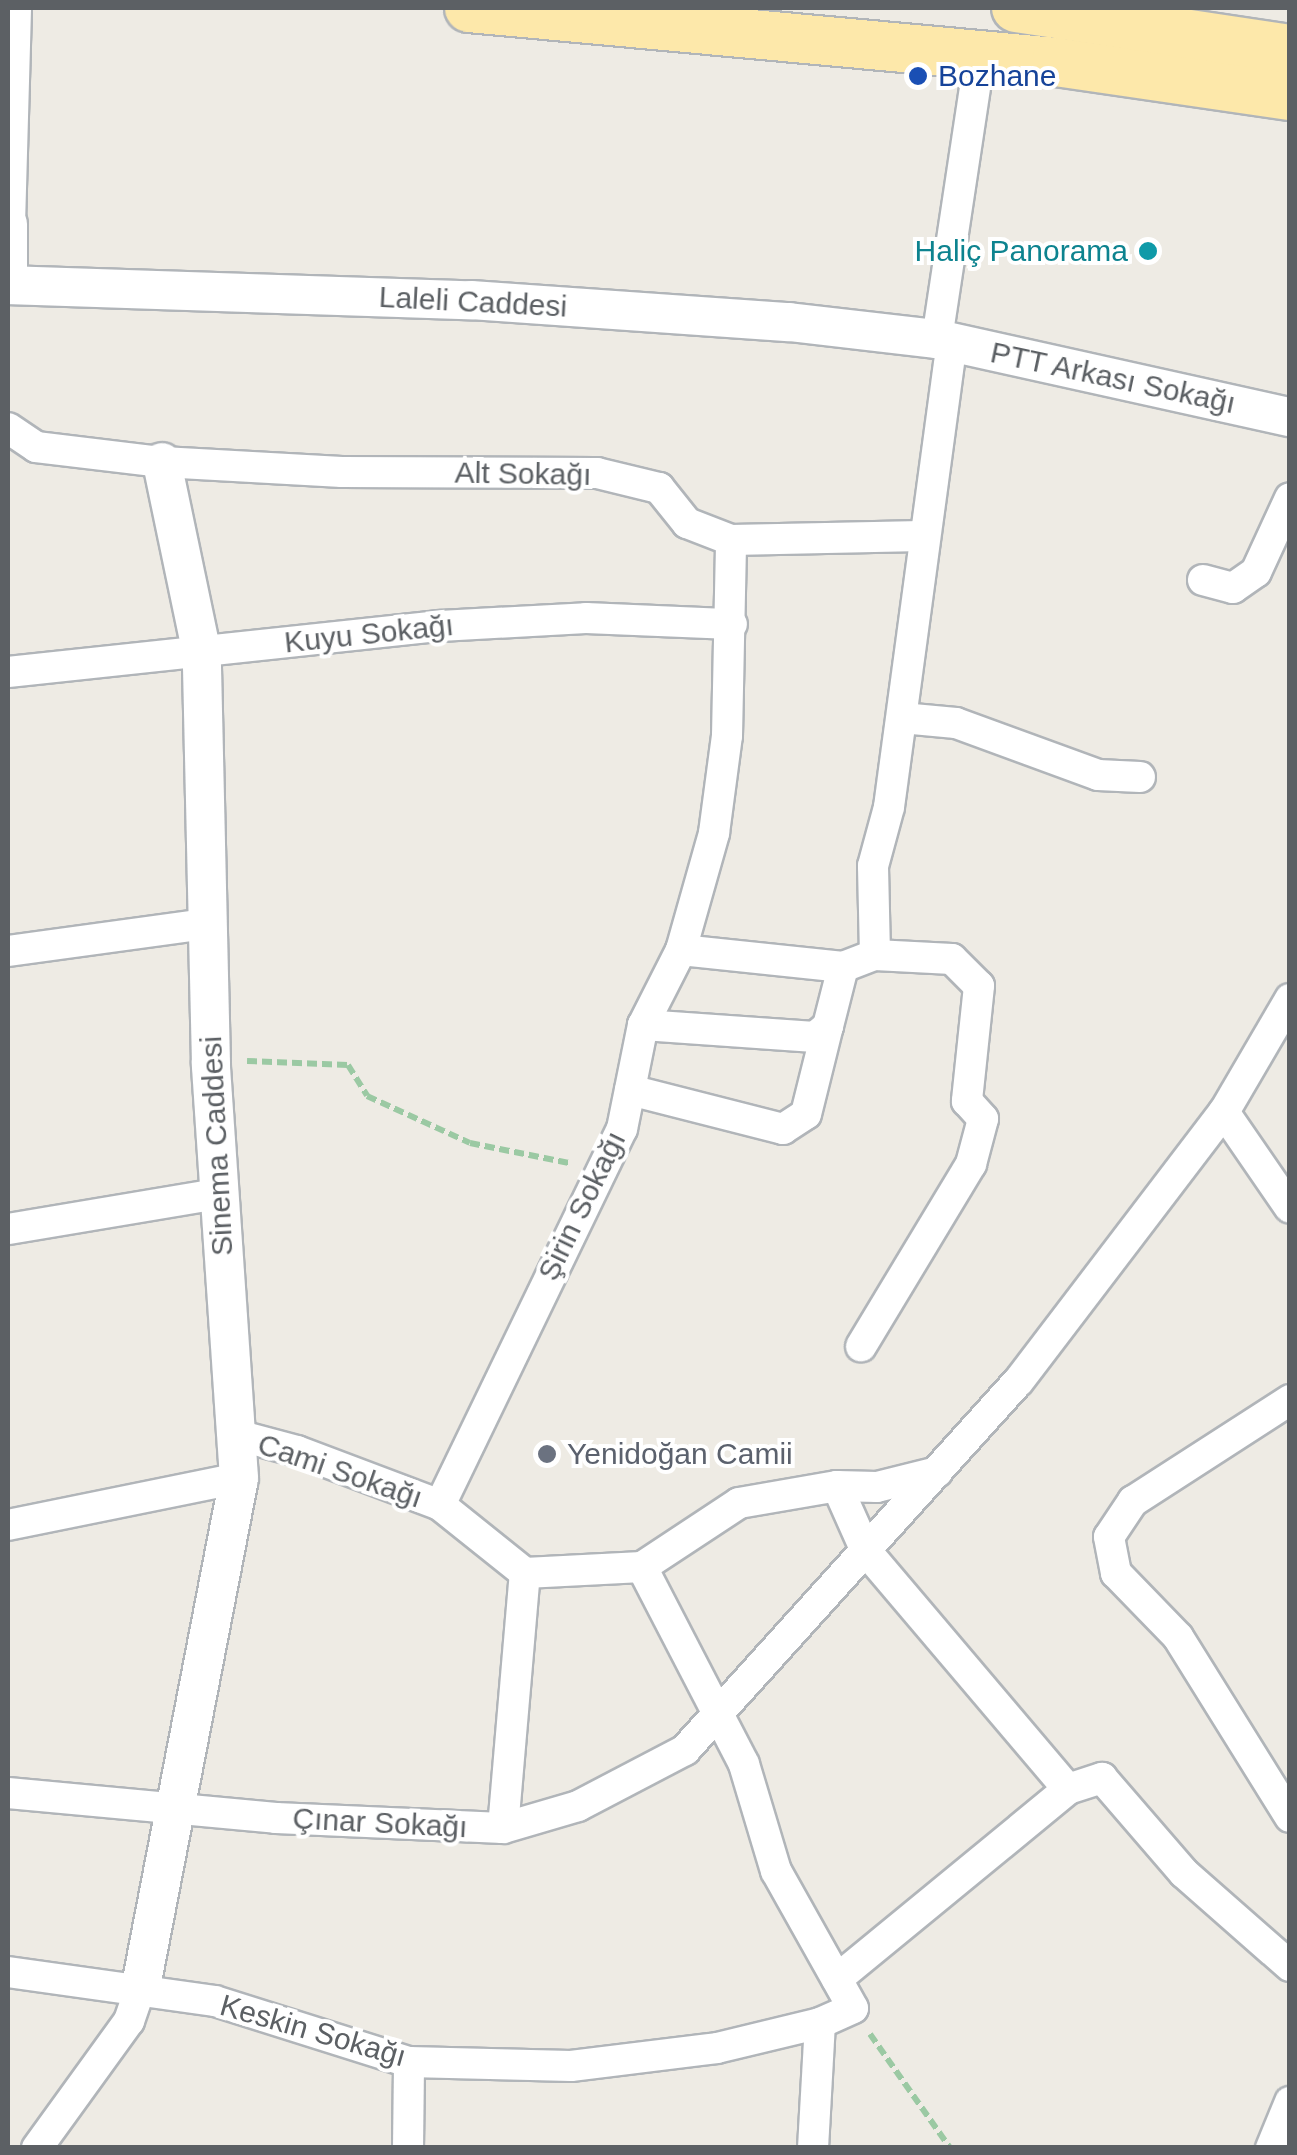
<!DOCTYPE html>
<meta charset="utf-8">
<style>
body{margin:0}
#map{position:relative;width:1297px;height:2155px;overflow:hidden;background:#eeebe4;font-family:Helvetica,sans-serif}
div>[style]{position:absolute}
.path>*{height:6px;margin-top:-3px;transform-origin:0;background:repeating-linear-gradient(90deg,#9bc9a3 0 10px,transparent 0 15px)}
.roads{filter:drop-shadow(2px 0 #b1b5b9) drop-shadow(-2px 0 #b1b5b9) drop-shadow(0 2px #b1b5b9) drop-shadow(0 -2px #b1b5b9)}
.minor>*{height:30px;margin:-15px;padding:0 15px;transform-origin:15px;border-radius:15px;background:#fff}
.tertiary>*{height:38px;margin:-19px;padding:0 19px;transform-origin:19px;border-radius:19px;background:#fff}
.primary>*{height:48px;margin:-24px;padding:0 24px;transform-origin:24px;border-radius:24px;background:#fde8aa}
.dots>*{width:28px;height:28px;translate:-50% -50%;box-sizing:border-box;border:5px solid #fff;border-radius:50%}
span{translate:-50% -50%;white-space:nowrap;text-align:center;line-height:1.15;-webkit-text-stroke:8px #fff;paint-order:stroke}
.transit-label{font-size:30px;color:#164399}
.left{translate:0 -50%;text-align:left}
.culture-label{font-size:30px;color:#0d838f}
.right{translate:-100% -50%;text-align:right}
.street-label{font-size:30px;color:#5c6064}
.worship-label{font-size:30px;color:#5b616d}
.frame{position:absolute;inset:0;border:10px solid #5c6064;pointer-events:none}
</style>
<div id="map">
<div class="path">
<div style="left:247px;top:1061px;width:101px;rotate:2.3deg"></div>
<div style="left:348px;top:1065px;width:36px;rotate:58deg"></div>
<div style="left:367px;top:1096px;width:113px;rotate:24.5deg"></div>
<div style="left:470px;top:1143px;width:101px;rotate:11.4deg"></div>
<div style="left:870px;top:2034px;width:139px;rotate:54.9deg"></div>
</div>
<div class="roads">
<div class="minor">
<div style="left:10px;top:224px;width:216px;rotate:-88.4deg"></div>
<div style="left:937px;top:339px;width:288px;rotate:-81.4deg"></div>
<div style="left:8px;top:428px;width:34px;rotate:34deg"></div>
<div style="left:36px;top:447px;width:127px;rotate:6.8deg"></div>
<div style="left:162px;top:462px;width:180px;rotate:3.2deg"></div>
<div style="left:342px;top:472px;width:255px;rotate:0.2deg"></div>
<div style="left:597px;top:473px;width:64px;rotate:13.6deg"></div>
<div style="left:659px;top:488px;width:45px;rotate:51.3deg"></div>
<div style="left:687px;top:523px;width:47px;rotate:21.1deg"></div>
<div style="left:731px;top:540px;width:191px;rotate:-1.2deg"></div>
<div style="left:1203px;top:580px;width:31px;rotate:15deg"></div>
<div style="left:1233px;top:588px;width:28px;rotate:-35deg"></div>
<div style="left:1256px;top:572px;width:81px;rotate:-65.3deg"></div>
<div style="left:8px;top:672px;width:434px;rotate:-6.1deg"></div>
<div style="left:440px;top:626px;width:146px;rotate:-3.1deg"></div>
<div style="left:586px;top:618px;width:146px;rotate:2.4deg"></div>
<div style="left:902px;top:718px;width:54px;rotate:5.3deg"></div>
<div style="left:956px;top:723px;width:151px;rotate:20.1deg"></div>
<div style="left:1098px;top:775px;width:42px;rotate:2.7deg"></div>
<div style="left:681px;top:950px;width:163px;rotate:6deg"></div>
<div style="left:843px;top:967px;width:34px;rotate:-21deg"></div>
<div style="left:875px;top:955px;width:77px;rotate:3deg"></div>
<div style="left:952px;top:959px;width:38px;rotate:45deg"></div>
<div style="left:979px;top:986px;width:116px;rotate:96deg"></div>
<div style="left:967px;top:1101px;width:24px;rotate:48deg"></div>
<div style="left:983px;top:1119px;width:47px;rotate:104.9deg"></div>
<div style="left:971px;top:1164px;width:213px;rotate:121.1deg"></div>
<div style="left:8px;top:951px;width:200px;rotate:-7.8deg"></div>
<div style="left:875px;top:955px;width:89px;rotate:-91.3deg"></div>
<div style="left:873px;top:866px;width:61px;rotate:-74.8deg"></div>
<div style="left:889px;top:807px;width:467px;rotate:-82.3deg"></div>
<div style="left:643px;top:1025px;width:172px;rotate:4deg"></div>
<div style="left:815px;top:1037px;width:17px;rotate:-40deg"></div>
<div style="left:828px;top:1026px;width:61px;rotate:-75.7deg"></div>
<div style="left:630px;top:1090px;width:158px;rotate:14.3deg"></div>
<div style="left:783px;top:1129px;width:27px;rotate:-33deg"></div>
<div style="left:806px;top:1114px;width:91px;rotate:-76deg"></div>
<div style="left:1224px;top:1112px;width:116px;rotate:55.5deg"></div>
<div style="left:8px;top:1229px;width:213px;rotate:-9.5deg"></div>
<div style="left:1290px;top:1400px;width:187px;rotate:147.2deg"></div>
<div style="left:1133px;top:1501px;width:43px;rotate:123.7deg"></div>
<div style="left:1109px;top:1537px;width:37px;rotate:79deg"></div>
<div style="left:1116px;top:1573px;width:89px;rotate:45.9deg"></div>
<div style="left:1178px;top:1637px;width:212px;rotate:58.1deg"></div>
<div style="left:237px;top:1435px;width:62px;rotate:14.9deg"></div>
<div style="left:297px;top:1451px;width:153px;rotate:20.7deg"></div>
<div style="left:440px;top:1505px;width:109px;rotate:38.7deg"></div>
<div style="left:525px;top:1573px;width:117px;rotate:-2.9deg"></div>
<div style="left:642px;top:1567px;width:116px;rotate:-33.4deg"></div>
<div style="left:739px;top:1503px;width:99px;rotate:-9.8deg"></div>
<div style="left:837px;top:1486px;width:40px;rotate:1.4deg"></div>
<div style="left:877px;top:1487px;width:62px;rotate:-14deg"></div>
<div style="left:837px;top:1486px;width:71px;rotate:66deg"></div>
<div style="left:866px;top:1551px;width:312px;rotate:49.7deg"></div>
<div style="left:440px;top:1505px;width:418px;rotate:-64.2deg"></div>
<div style="left:622px;top:1129px;width:106px;rotate:-78.6deg"></div>
<div style="left:643px;top:1025px;width:84px;rotate:-63.1deg"></div>
<div style="left:681px;top:950px;width:122px;rotate:-74.2deg"></div>
<div style="left:714px;top:833px;width:98px;rotate:-82.4deg"></div>
<div style="left:727px;top:736px;width:196px;rotate:-88.8deg"></div>
<div style="left:8px;top:1525px;width:236px;rotate:-11.5deg"></div>
<div style="left:8px;top:1793px;width:269px;rotate:5.3deg"></div>
<div style="left:276px;top:1818px;width:227px;rotate:2.5deg"></div>
<div style="left:503px;top:1828px;width:78px;rotate:-16.3deg"></div>
<div style="left:578px;top:1806px;width:121px;rotate:-27.6deg"></div>
<div style="left:685px;top:1750px;width:496px;rotate:-47.9deg"></div>
<div style="left:1018px;top:1382px;width:340px;rotate:-52.7deg"></div>
<div style="left:1224px;top:1112px;width:131px;rotate:-59.7deg"></div>
<div style="left:503px;top:1828px;width:256px;rotate:-85.1deg"></div>
<div style="left:8px;top:1972px;width:209px;rotate:8deg"></div>
<div style="left:215px;top:2001px;width:203px;rotate:17.5deg"></div>
<div style="left:409px;top:2062px;width:162px;rotate:1.4deg"></div>
<div style="left:571px;top:2066px;width:147px;rotate:-7deg"></div>
<div style="left:717px;top:2048px;width:106px;rotate:-13.6deg"></div>
<div style="left:820px;top:2023px;width:36px;rotate:-24deg"></div>
<div style="left:853px;top:2008px;width:157px;rotate:-119.3deg"></div>
<div style="left:776px;top:1871px;width:112px;rotate:-106.7deg"></div>
<div style="left:744px;top:1764px;width:222px;rotate:-117.4deg"></div>
<div style="left:837px;top:1979px;width:299px;rotate:-39.4deg"></div>
<div style="left:1068px;top:1789px;width:36px;rotate:-18deg"></div>
<div style="left:1102px;top:1778px;width:125px;rotate:49.2deg"></div>
<div style="left:1184px;top:1873px;width:141px;rotate:41.3deg"></div>
<div style="left:37px;top:2148px;width:157px;rotate:-54.1deg"></div>
<div style="left:129px;top:2021px;width:37px;rotate:-71deg"></div>
<div style="left:408px;top:2148px;width:86px;rotate:-89.3deg"></div>
<div style="left:813px;top:2148px;width:125px;rotate:-86.8deg"></div>
<div style="left:1271px;top:2148px;width:50px;rotate:-67.6deg"></div>
</div>
<div class="tertiary">
<div style="left:8px;top:224px;width:61px;rotate:90deg"></div>
<div style="left:8px;top:285px;width:463px;rotate:1.9deg"></div>
<div style="left:471px;top:300px;width:319px;rotate:4deg"></div>
<div style="left:789px;top:322px;width:149px;rotate:6.6deg"></div>
<div style="left:937px;top:339px;width:362px;rotate:12.5deg"></div>
<div style="left:141px;top:1986px;width:517px;rotate:-79.08deg"></div>
<div style="left:239px;top:1478px;width:415px;rotate:-93.9deg"></div>
<div style="left:211px;top:1064px;width:410px;rotate:-91.3deg"></div>
<div style="left:202px;top:654px;width:196px;rotate:-101.8deg"></div>
</div>
<div class="primary">
<div style="left:469px;top:8px;width:589px;rotate:5.26deg"></div>
<div style="left:1056px;top:62px;width:236px;rotate:8.3deg"></div>
<div style="left:1016px;top:8px;width:277px;rotate:8.5deg"></div>
</div>
</div>
<div class="dots">
<div style="left:918px;top:76px;background:#1a4fb4"></div>
<div style="left:1148px;top:251px;background:#0f9aa8"></div>
<div style="left:547px;top:1454px;background:#6b7280"></div>
</div>
<div class="transit-label">
<span class="left" style="left:938px;top:76px">Bozhane</span>
</div>
<div class="culture-label">
<span class="right" style="left:1128px;top:251px">Haliç Panorama</span>
</div>
<div class="street-label">
<span style="left:473px;top:302px;rotate:3deg">Laleli Caddesi</span>
<span style="left:1113px;top:378px;rotate:12deg">PTT Arkası Sokağı</span>
<span style="left:523px;top:474px;rotate:1deg">Alt Sokağı</span>
<span style="left:369px;top:634px;rotate:-6deg">Kuyu Sokağı</span>
<span style="left:217px;top:1146px;rotate:-93deg">Sinema Caddesi</span>
<span style="left:582px;top:1206px;rotate:-64deg">Şirin Sokağı</span>
<span style="left:340px;top:1471px;rotate:19deg">Cami Sokağı</span>
<span style="left:380px;top:1823px;rotate:3deg">Çınar Sokağı</span>
<span style="left:313px;top:2031px;rotate:16deg">Keskin Sokağı</span>
</div>
<div class="worship-label">
<span class="left" style="left:567px;top:1454px">Yenidoğan Camii</span>
</div>
<div class="frame"></div>
</div>
